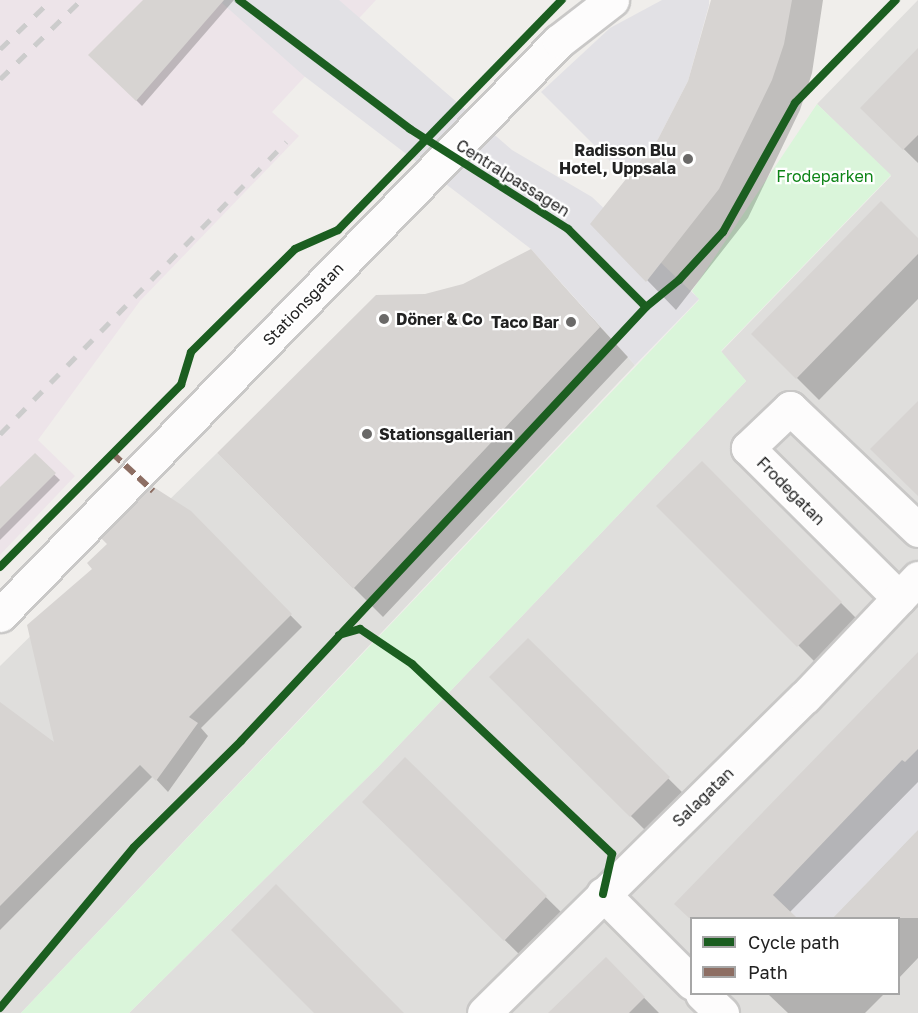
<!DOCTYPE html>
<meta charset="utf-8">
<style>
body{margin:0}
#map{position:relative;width:918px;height:1013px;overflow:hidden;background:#f0eeeb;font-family:"Golos Text",sans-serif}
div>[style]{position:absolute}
.residential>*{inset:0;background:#dfdedc}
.industrial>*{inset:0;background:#ede4e9}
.park>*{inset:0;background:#daf5da}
.plaza>*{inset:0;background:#e2e1e5}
.shadow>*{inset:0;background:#0003}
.building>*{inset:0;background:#d7d4d2}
.roads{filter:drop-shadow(2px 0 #c9c8c7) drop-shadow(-2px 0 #c9c8c7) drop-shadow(0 2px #c9c8c7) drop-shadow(0 -2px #c9c8c7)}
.street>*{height:33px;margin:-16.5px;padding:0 16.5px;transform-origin:16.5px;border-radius:16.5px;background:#fdfcfc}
.rail>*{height:4.5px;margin-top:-2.25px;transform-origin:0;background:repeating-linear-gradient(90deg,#ccc 0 12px,transparent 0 24px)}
.quiet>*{height:6px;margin-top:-3px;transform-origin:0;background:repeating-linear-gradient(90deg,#8d6e63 0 12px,transparent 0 18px)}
.cycleway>*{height:8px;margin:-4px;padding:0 4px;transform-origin:4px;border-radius:4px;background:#1b5e20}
.dots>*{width:16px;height:16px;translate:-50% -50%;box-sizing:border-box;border:3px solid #fff;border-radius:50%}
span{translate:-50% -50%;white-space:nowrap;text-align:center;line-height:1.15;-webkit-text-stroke:4.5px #fff;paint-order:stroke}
.poi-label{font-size:16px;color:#222;font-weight:700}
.right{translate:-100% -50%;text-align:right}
.left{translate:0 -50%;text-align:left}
.park-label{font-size:16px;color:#0c8416}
.street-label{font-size:16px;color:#222}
.legend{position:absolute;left:690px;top:917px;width:210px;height:78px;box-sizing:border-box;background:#fff;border:2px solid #a7a7a7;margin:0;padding:8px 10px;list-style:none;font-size:18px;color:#222}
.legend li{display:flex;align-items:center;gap:12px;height:30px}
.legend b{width:30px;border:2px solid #a7a7a7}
</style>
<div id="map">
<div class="residential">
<div style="clip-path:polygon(evenodd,918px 0,918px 1013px,129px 1013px,378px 767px,746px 381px,721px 352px,891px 176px,817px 104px,918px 0,692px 918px,898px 918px,898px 994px,692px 994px,692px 918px)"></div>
<div style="clip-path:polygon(600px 327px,635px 365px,21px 1013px,0 1013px,0 666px,217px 453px,353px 589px)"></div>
</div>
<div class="industrial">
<div style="clip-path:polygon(0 0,376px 0,272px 112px,299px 136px,140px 301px,38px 440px,75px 476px,0 555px)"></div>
</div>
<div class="park">
<div style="clip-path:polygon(817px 104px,891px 175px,721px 351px,746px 381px,378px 767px,129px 1013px,21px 1013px,699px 300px,692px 291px)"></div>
</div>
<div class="plaza">
<div style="clip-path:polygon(224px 0,339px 0,512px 150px,592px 197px,699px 299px,635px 365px,531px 249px,304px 76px,222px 3px)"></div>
<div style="clip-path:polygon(662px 0,709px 0,709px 5px,688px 81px,658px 139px,628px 179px,541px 92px,610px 28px)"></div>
<div style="clip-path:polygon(918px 749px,918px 835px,915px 833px,833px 918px,797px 918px,773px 895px,874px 789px,857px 772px)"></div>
</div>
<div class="shadow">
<div style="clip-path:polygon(145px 0,234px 0,142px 106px,91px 55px)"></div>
<div style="clip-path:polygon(712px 0,823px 0,812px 73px,800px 110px,748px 218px,676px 310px,592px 223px,659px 140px,690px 81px)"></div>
<div style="clip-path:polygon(918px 50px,918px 163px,862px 108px)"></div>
<div style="clip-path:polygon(918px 240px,918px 299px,819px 400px,753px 334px)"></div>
<div style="clip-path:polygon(531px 251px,628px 357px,383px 617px,219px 453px,425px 295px,464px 285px)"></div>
<div style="clip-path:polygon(35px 456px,60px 480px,0 540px,0 490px)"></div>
<div style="clip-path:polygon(702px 463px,858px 620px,816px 663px,659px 506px)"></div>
<div style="clip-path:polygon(190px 513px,302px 627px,201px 728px,208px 736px,168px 792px,153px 776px,0 930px,0 704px,57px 745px)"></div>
<div style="clip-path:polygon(528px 640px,686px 796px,648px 833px,491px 677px)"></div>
<div style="clip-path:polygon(918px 654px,918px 782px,789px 913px,795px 918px,692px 920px,676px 904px)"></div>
<div style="clip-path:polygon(405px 759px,563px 914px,522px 957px,364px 802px)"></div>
<div style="clip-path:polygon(918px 831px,918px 958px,898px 979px,898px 918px,834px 918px)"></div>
<div style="clip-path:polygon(606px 959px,659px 1013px,551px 1013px)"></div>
<div style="clip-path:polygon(768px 994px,884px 994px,865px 1013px,788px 1013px)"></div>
</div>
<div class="building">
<div style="clip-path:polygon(143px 0,224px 0,136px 101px,88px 55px)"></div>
<div style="clip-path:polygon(711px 0,792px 0,784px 44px,772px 80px,719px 189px,646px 282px,590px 224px,658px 139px,688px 81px)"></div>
<div style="clip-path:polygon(918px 48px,918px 135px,903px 150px,860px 108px)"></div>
<div style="clip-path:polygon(881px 201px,918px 238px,918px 254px,796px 379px,751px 334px)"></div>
<div style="clip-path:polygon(531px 249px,600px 327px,353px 589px,217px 453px,376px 295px,425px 294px,463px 284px)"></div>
<div style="clip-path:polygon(918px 401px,918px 496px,870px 449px)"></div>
<div style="clip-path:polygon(35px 453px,56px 473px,0 529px,0 487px)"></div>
<div style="clip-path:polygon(702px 461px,842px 602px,797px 647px,656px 506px)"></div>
<div style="clip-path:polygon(152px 486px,191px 511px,292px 614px,189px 717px,198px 723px,156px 781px,140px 765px,0 906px,0 702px,54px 742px,27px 625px,92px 569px,87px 563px,107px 544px,101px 538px)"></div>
<div style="clip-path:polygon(528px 638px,670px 777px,630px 817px,489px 677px)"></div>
<div style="clip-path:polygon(918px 652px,918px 749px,905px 762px,902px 760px,773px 895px,797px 918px,689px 918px,674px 904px)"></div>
<div style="clip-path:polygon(405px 757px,547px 896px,504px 941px,362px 802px)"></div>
<div style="clip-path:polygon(918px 830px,918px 918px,833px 918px,875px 875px)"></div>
<div style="clip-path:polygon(276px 884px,404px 1013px,314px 1013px,231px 930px)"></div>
<div style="clip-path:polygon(606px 957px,645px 997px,629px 1013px,548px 1013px)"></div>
</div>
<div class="roads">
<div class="street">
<div style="left:899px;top:598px;width:213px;rotate:-135.2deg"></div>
<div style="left:748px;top:448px;width:58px;rotate:-43.6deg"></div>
<div style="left:790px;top:408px;width:177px;rotate:43.6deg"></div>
<div style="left:0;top:615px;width:801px;rotate:-45.76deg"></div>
<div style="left:559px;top:41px;width:67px;rotate:-37.7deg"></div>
<div style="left:603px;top:894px;width:126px;rotate:45deg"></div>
<div style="left:702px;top:994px;width:28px;rotate:44deg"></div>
<div style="left:484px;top:1013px;width:450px;rotate:-44.6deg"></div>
<div style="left:805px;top:697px;width:164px;rotate:-46.5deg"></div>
</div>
</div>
<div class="rail">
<div style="left:0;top:49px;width:71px;rotate:-43.9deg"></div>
<div style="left:0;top:79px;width:113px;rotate:-44.3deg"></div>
<div style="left:0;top:434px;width:409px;rotate:-45.6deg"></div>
</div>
<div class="quiet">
<div style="left:112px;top:453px;width:56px;rotate:42.8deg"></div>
</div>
<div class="cycleway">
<div style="left:239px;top:0;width:214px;rotate:37deg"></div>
<div style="left:410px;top:129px;width:187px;rotate:32.3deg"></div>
<div style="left:568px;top:229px;width:110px;rotate:45deg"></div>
<div style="left:0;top:567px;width:257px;rotate:-45.2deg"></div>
<div style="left:181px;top:385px;width:34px;rotate:-73deg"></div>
<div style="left:191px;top:352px;width:146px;rotate:-44.7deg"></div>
<div style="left:295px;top:249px;width:47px;rotate:-23.8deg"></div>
<div style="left:338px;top:230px;width:321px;rotate:-45.8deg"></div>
<div style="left:339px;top:635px;width:22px;rotate:-16deg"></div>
<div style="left:360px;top:629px;width:63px;rotate:33.9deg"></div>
<div style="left:412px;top:664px;width:276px;rotate:43.5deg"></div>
<div style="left:612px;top:854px;width:41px;rotate:102.7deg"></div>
<div style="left:0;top:1008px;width:209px;rotate:-50.2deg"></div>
<div style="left:134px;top:847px;width:151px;rotate:-44.7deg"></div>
<div style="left:241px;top:741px;width:594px;rotate:-46.98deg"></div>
<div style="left:646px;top:307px;width:43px;rotate:-39.3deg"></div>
<div style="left:679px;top:280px;width:65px;rotate:-47.5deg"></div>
<div style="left:723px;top:232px;width:148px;rotate:-60.8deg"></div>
<div style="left:795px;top:103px;width:144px;rotate:-45.6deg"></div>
</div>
<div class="dots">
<div style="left:688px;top:159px;background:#6a6968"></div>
<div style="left:384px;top:319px;background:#6a6968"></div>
<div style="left:571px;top:322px;background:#6a6968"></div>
<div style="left:367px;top:434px;background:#6a6968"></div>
</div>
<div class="poi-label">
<span class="right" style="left:676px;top:159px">Radisson Blu<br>Hotel, Uppsala</span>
<span class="left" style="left:396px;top:319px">Döner &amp; Co</span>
<span class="right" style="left:559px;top:322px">Taco Bar</span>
<span class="left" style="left:379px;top:434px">Stationsgallerian</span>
</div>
<div class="park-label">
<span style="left:825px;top:176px">Frodeparken</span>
</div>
<div class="street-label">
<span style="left:513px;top:178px;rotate:32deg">Centralpassagen</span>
<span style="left:303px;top:304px;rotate:-46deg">Stationsgatan</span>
<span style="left:791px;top:491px;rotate:45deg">Frodegatan</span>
<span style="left:703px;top:797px;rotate:-44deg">Salagatan</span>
</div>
<ul class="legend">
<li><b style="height:8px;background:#1b5e20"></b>Cycle path</li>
<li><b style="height:8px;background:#8d6e63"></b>Path</li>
</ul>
</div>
